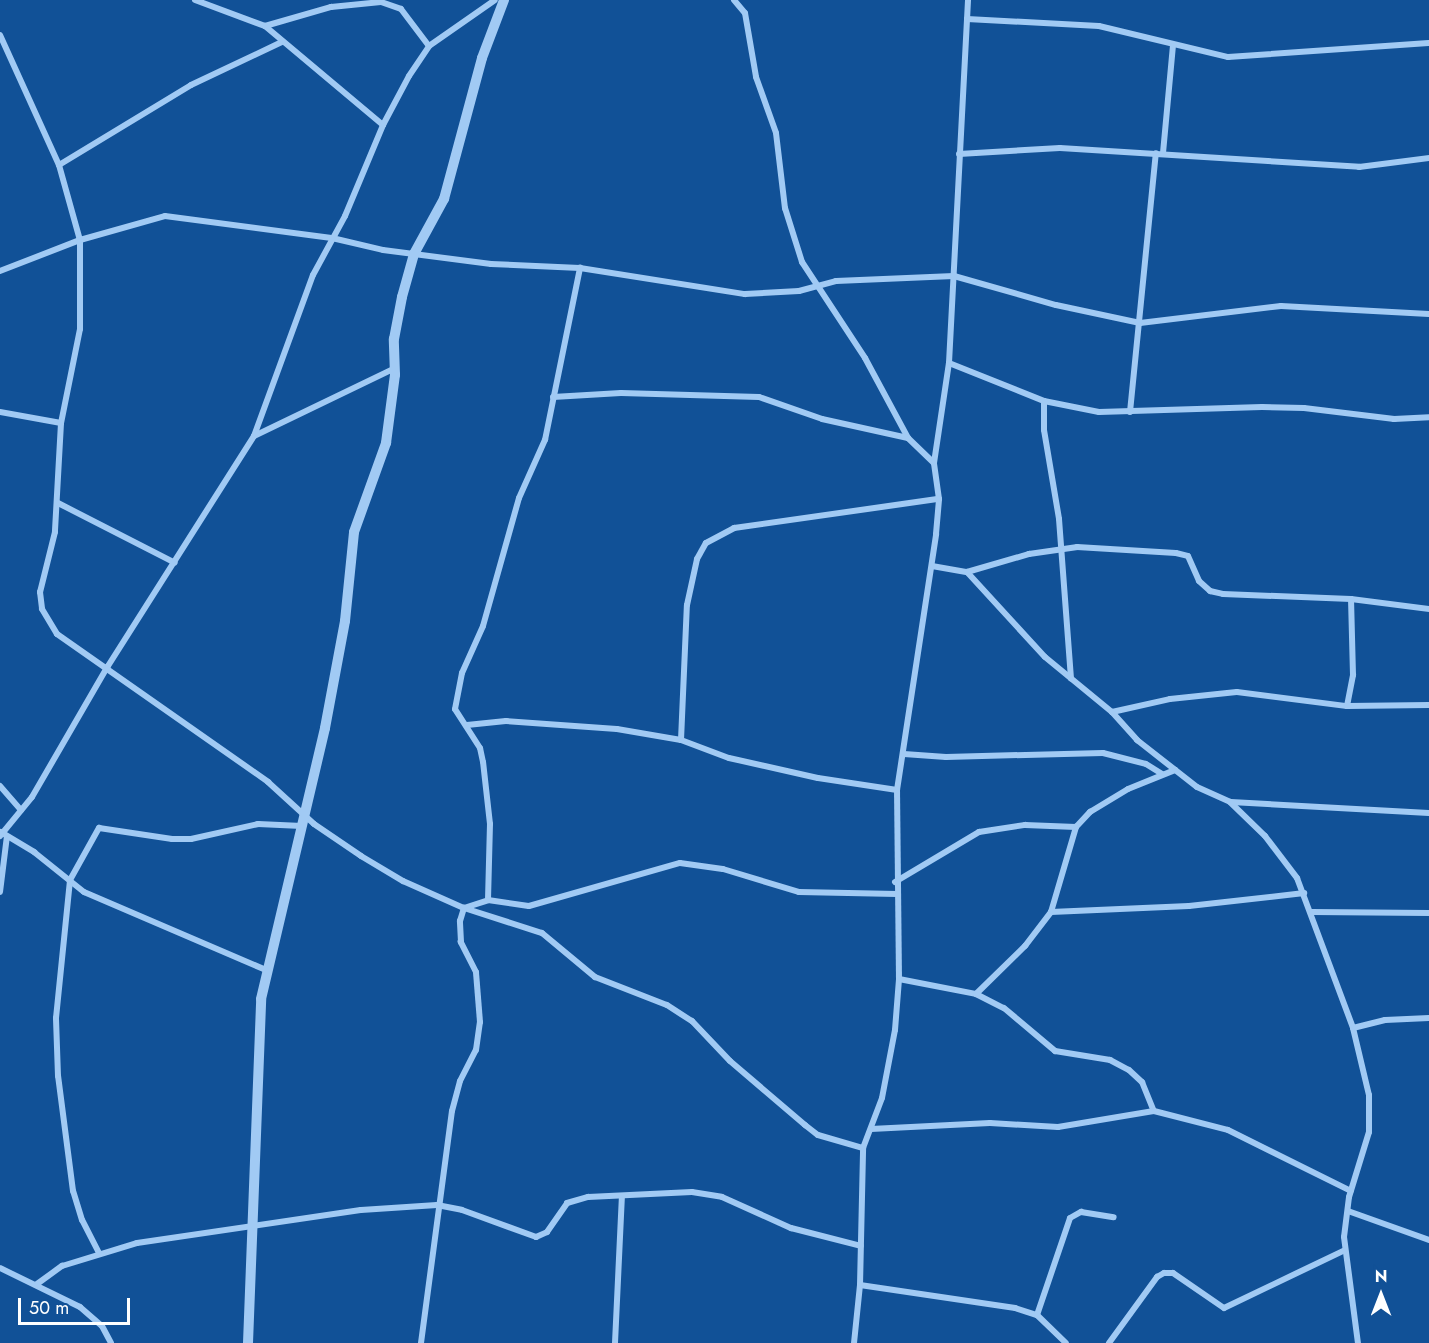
<!DOCTYPE html>
<style>
body{margin:0}
#map{position:relative;width:1429px;height:1343px;overflow:hidden;background:#115197;font-family:Jost,sans-serif}
div>[style]{position:absolute}
.minor>*{height:6px;margin:-3px;padding:0 3px;transform-origin:3px;border-radius:3px;background:#a1caf4}
.tertiary>*{height:10px;margin:-5px;padding:0 5px;transform-origin:5px;border-radius:5px;background:#a1caf4}
span{translate:-50% -50%;white-space:nowrap;text-align:center;line-height:1.15;-webkit-text-stroke:6px #115197;paint-order:stroke}
.north{position:absolute;left:1351px;top:1265px;width:60px;height:60px;-webkit-text-stroke:4px #115197;paint-order:stroke;rotate:0deg;font-size:16px;font-weight:700;line-height:24px;text-align:center;color:#fff}
.north::after{content:'';display:block;margin:auto;width:21px;height:27px;background:#fff;clip-path:polygon(50% 0,100% 100%,50% 72%,0 100%)}
.scale{position:absolute;left:18px;top:1298px;width:112px;height:27px;box-sizing:border-box;border:3px solid #fff;border-top:0;padding-left:8px;font-size:18px;line-height:21px;white-space:nowrap;color:#fff;-webkit-text-stroke:4px #115197;paint-order:stroke}
</style>
<div id="map">
<div class="minor">
<div style="left:195px;top:0;width:75px;rotate:20.4deg"></div>
<div style="left:265px;top:26px;width:154px;rotate:40deg"></div>
<div style="left:734px;top:0;width:17px;rotate:50deg"></div>
<div style="left:745px;top:13px;width:65px;rotate:80.2deg"></div>
<div style="left:756px;top:77px;width:59px;rotate:70.3deg"></div>
<div style="left:776px;top:133px;width:76px;rotate:83.2deg"></div>
<div style="left:785px;top:208px;width:57px;rotate:72.5deg"></div>
<div style="left:802px;top:262px;width:115px;rotate:56.7deg"></div>
<div style="left:865px;top:358px;width:91px;rotate:61.7deg"></div>
<div style="left:908px;top:438px;width:36px;rotate:44deg"></div>
<div style="left:967px;top:19px;width:132px;rotate:3deg"></div>
<div style="left:1099px;top:26px;width:133px;rotate:13.5deg"></div>
<div style="left:1228px;top:57px;width:201px;rotate:-4deg"></div>
<div style="left:265px;top:26px;width:69px;rotate:-16.1deg"></div>
<div style="left:331px;top:7px;width:50px;rotate:-5.7deg"></div>
<div style="left:381px;top:2px;width:21px;rotate:19deg"></div>
<div style="left:401px;top:9px;width:46px;rotate:52.9deg"></div>
<div style="left:0;top:35px;width:143px;rotate:65.6deg"></div>
<div style="left:59px;top:165px;width:78px;rotate:74.4deg"></div>
<div style="left:80px;top:240px;width:89px;rotate:90deg"></div>
<div style="left:80px;top:329px;width:96px;rotate:101.4deg"></div>
<div style="left:61px;top:423px;width:109px;rotate:93.2deg"></div>
<div style="left:55px;top:532px;width:62px;rotate:104deg"></div>
<div style="left:40px;top:592px;width:17px;rotate:83deg"></div>
<div style="left:42px;top:609px;width:29px;rotate:59deg"></div>
<div style="left:57px;top:634px;width:258px;rotate:35deg"></div>
<div style="left:268px;top:782px;width:62px;rotate:42.4deg"></div>
<div style="left:314px;top:824px;width:57px;rotate:34.2deg"></div>
<div style="left:361px;top:856px;width:49px;rotate:30.8deg"></div>
<div style="left:403px;top:881px;width:67px;rotate:23.9deg"></div>
<div style="left:464px;top:908px;width:82px;rotate:17.8deg"></div>
<div style="left:542px;top:933px;width:69px;rotate:39.7deg"></div>
<div style="left:595px;top:977px;width:77px;rotate:21.3deg"></div>
<div style="left:667px;top:1005px;width:30px;rotate:33deg"></div>
<div style="left:692px;top:1021px;width:55px;rotate:46.5deg"></div>
<div style="left:730px;top:1061px;width:99px;rotate:40.5deg"></div>
<div style="left:805px;top:1125px;width:16px;rotate:38deg"></div>
<div style="left:818px;top:1135px;width:47px;rotate:16.1deg"></div>
<div style="left:1163px;top:153px;width:107px;rotate:-84.7deg"></div>
<div style="left:959px;top:154px;width:101px;rotate:-3.4deg"></div>
<div style="left:1060px;top:148px;width:300px;rotate:3.6deg"></div>
<div style="left:1359px;top:167px;width:71px;rotate:-7.3deg"></div>
<div style="left:59px;top:165px;width:154px;rotate:-31.2deg"></div>
<div style="left:191px;top:85px;width:101px;rotate:-25.3deg"></div>
<div style="left:0;top:271px;width:86px;rotate:-21.2deg"></div>
<div style="left:80px;top:240px;width:88px;rotate:-15.8deg"></div>
<div style="left:165px;top:216px;width:168px;rotate:7.5deg"></div>
<div style="left:332px;top:238px;width:52px;rotate:13.2deg"></div>
<div style="left:383px;top:250px;width:109px;rotate:7.4deg"></div>
<div style="left:491px;top:264px;width:89px;rotate:2.6deg"></div>
<div style="left:580px;top:268px;width:167px;rotate:9deg"></div>
<div style="left:745px;top:294px;width:54px;rotate:-3.2deg"></div>
<div style="left:799px;top:291px;width:38px;rotate:-15deg"></div>
<div style="left:836px;top:281px;width:118px;rotate:-2.4deg"></div>
<div style="left:954px;top:276px;width:106px;rotate:15.9deg"></div>
<div style="left:1056px;top:305px;width:86px;rotate:12.1deg"></div>
<div style="left:1140px;top:323px;width:142px;rotate:-6.9deg"></div>
<div style="left:1281px;top:306px;width:148px;rotate:3.1deg"></div>
<div style="left:949px;top:363px;width:102px;rotate:21.8deg"></div>
<div style="left:1044px;top:401px;width:56px;rotate:11.3deg"></div>
<div style="left:1099px;top:412px;width:163px;rotate:-1.8deg"></div>
<div style="left:1262px;top:407px;width:42px;rotate:1.4deg"></div>
<div style="left:1304px;top:408px;width:91px;rotate:7deg"></div>
<div style="left:1394px;top:419px;width:35px;rotate:-3deg"></div>
<div style="left:553px;top:397px;width:68px;rotate:-3.4deg"></div>
<div style="left:621px;top:393px;width:138px;rotate:1.7deg"></div>
<div style="left:759px;top:397px;width:67px;rotate:19.2deg"></div>
<div style="left:822px;top:419px;width:88px;rotate:12.5deg"></div>
<div style="left:1044px;top:401px;width:29px;rotate:90deg"></div>
<div style="left:1044px;top:430px;width:90px;rotate:80.4deg"></div>
<div style="left:1059px;top:519px;width:160px;rotate:85.7deg"></div>
<div style="left:0;top:412px;width:62px;rotate:10.2deg"></div>
<div style="left:1130px;top:412px;width:260px;rotate:-84.3deg"></div>
<div style="left:254px;top:436px;width:157px;rotate:-25.7deg"></div>
<div style="left:58px;top:503px;width:131px;rotate:27.1deg"></div>
<div style="left:932px;top:566px;width:36px;rotate:10deg"></div>
<div style="left:967px;top:572px;width:65px;rotate:-16.2deg"></div>
<div style="left:1029px;top:554px;width:49px;rotate:-8.3deg"></div>
<div style="left:1077px;top:547px;width:99px;rotate:3.5deg"></div>
<div style="left:1176px;top:553px;width:12px;rotate:14deg"></div>
<div style="left:1188px;top:556px;width:27px;rotate:66deg"></div>
<div style="left:1199px;top:581px;width:15px;rotate:42deg"></div>
<div style="left:1210px;top:591px;width:13px;rotate:13deg"></div>
<div style="left:1223px;top:594px;width:128px;rotate:2.2deg"></div>
<div style="left:1351px;top:599px;width:79px;rotate:7.3deg"></div>
<div style="left:967px;top:572px;width:115px;rotate:47.5deg"></div>
<div style="left:1045px;top:657px;width:87px;rotate:39.4deg"></div>
<div style="left:1112px;top:712px;width:38px;rotate:48deg"></div>
<div style="left:1137px;top:740px;width:76px;rotate:38.1deg"></div>
<div style="left:1197px;top:787px;width:36px;rotate:24deg"></div>
<div style="left:1230px;top:802px;width:49px;rotate:44.2deg"></div>
<div style="left:1265px;top:836px;width:53px;rotate:52.7deg"></div>
<div style="left:1297px;top:878px;width:160px;rotate:69.5deg"></div>
<div style="left:1353px;top:1028px;width:69px;rotate:76.6deg"></div>
<div style="left:1369px;top:1095px;width:37px;rotate:90deg"></div>
<div style="left:1369px;top:1132px;width:68px;rotate:107.1deg"></div>
<div style="left:1349px;top:1197px;width:40px;rotate:97.1deg"></div>
<div style="left:1344px;top:1237px;width:107px;rotate:82.5deg"></div>
<div style="left:1347px;top:706px;width:32px;rotate:-79deg"></div>
<div style="left:1353px;top:675px;width:76px;rotate:-91.5deg"></div>
<div style="left:1112px;top:712px;width:59px;rotate:-12.6deg"></div>
<div style="left:1170px;top:699px;width:67px;rotate:-6deg"></div>
<div style="left:1237px;top:692px;width:111px;rotate:7.3deg"></div>
<div style="left:1347px;top:706px;width:82px;rotate:-0.7deg"></div>
<div style="left:467px;top:725px;width:39px;rotate:-6deg"></div>
<div style="left:506px;top:721px;width:111px;rotate:4.1deg"></div>
<div style="left:617px;top:729px;width:65px;rotate:9.8deg"></div>
<div style="left:681px;top:740px;width:51px;rotate:20.6deg"></div>
<div style="left:729px;top:758px;width:91px;rotate:12.7deg"></div>
<div style="left:818px;top:778px;width:80px;rotate:8.6deg"></div>
<div style="left:681px;top:740px;width:135px;rotate:-87.5deg"></div>
<div style="left:687px;top:605px;width:47px;rotate:-77.7deg"></div>
<div style="left:697px;top:559px;width:18px;rotate:-61deg"></div>
<div style="left:706px;top:543px;width:32px;rotate:-28deg"></div>
<div style="left:734px;top:528px;width:207px;rotate:-8.1deg"></div>
<div style="left:904px;top:754px;width:42px;rotate:4.1deg"></div>
<div style="left:946px;top:757px;width:157px;rotate:-1.5deg"></div>
<div style="left:1103px;top:753px;width:44px;rotate:14.3deg"></div>
<div style="left:1146px;top:764px;width:19px;rotate:32deg"></div>
<div style="left:0;top:786px;width:32px;rotate:49deg"></div>
<div style="left:1231px;top:802px;width:198px;rotate:3.2deg"></div>
<div style="left:1px;top:832px;width:39px;rotate:31deg"></div>
<div style="left:34px;top:852px;width:64px;rotate:38.7deg"></div>
<div style="left:84px;top:892px;width:200px;rotate:23.2deg"></div>
<div style="left:0;top:836px;width:50px;rotate:-50.6deg"></div>
<div style="left:32px;top:797px;width:151px;rotate:-59.9deg"></div>
<div style="left:108px;top:666px;width:272px;rotate:-57.6deg"></div>
<div style="left:254px;top:436px;width:171px;rotate:-69.9deg"></div>
<div style="left:313px;top:275px;width:67px;rotate:-61.5deg"></div>
<div style="left:345px;top:216px;width:99px;rotate:-67.3deg"></div>
<div style="left:383px;top:125px;width:55px;rotate:-62deg"></div>
<div style="left:409px;top:76px;width:36px;rotate:-56deg"></div>
<div style="left:429px;top:46px;width:80px;rotate:-34.9deg"></div>
<div style="left:895px;top:882px;width:98px;rotate:-30.8deg"></div>
<div style="left:979px;top:832px;width:47px;rotate:-8.7deg"></div>
<div style="left:1025px;top:825px;width:51px;rotate:2.2deg"></div>
<div style="left:1076px;top:827px;width:21px;rotate:-47deg"></div>
<div style="left:1090px;top:812px;width:44px;rotate:-31.2deg"></div>
<div style="left:1128px;top:789px;width:51px;rotate:-22deg"></div>
<div style="left:0;top:892px;width:56px;rotate:-82.9deg"></div>
<div style="left:488px;top:900px;width:76px;rotate:-88.5deg"></div>
<div style="left:490px;top:824px;width:62px;rotate:-96.4deg"></div>
<div style="left:483px;top:762px;width:14px;rotate:-102deg"></div>
<div style="left:480px;top:748px;width:46px;rotate:-122.7deg"></div>
<div style="left:455px;top:709px;width:37px;rotate:-79deg"></div>
<div style="left:462px;top:673px;width:51px;rotate:-65.9deg"></div>
<div style="left:483px;top:626px;width:133px;rotate:-74.3deg"></div>
<div style="left:519px;top:498px;width:64px;rotate:-65.9deg"></div>
<div style="left:545px;top:440px;width:176px;rotate:-78.5deg"></div>
<div style="left:1051px;top:912px;width:138px;rotate:-2.5deg"></div>
<div style="left:1189px;top:906px;width:116px;rotate:-6.4deg"></div>
<div style="left:1312px;top:912px;width:117px;rotate:0.5deg"></div>
<div style="left:899px;top:979px;width:78px;rotate:11deg"></div>
<div style="left:976px;top:994px;width:31px;rotate:27deg"></div>
<div style="left:1004px;top:1008px;width:67px;rotate:40.1deg"></div>
<div style="left:1055px;top:1051px;width:56px;rotate:9.3deg"></div>
<div style="left:1110px;top:1060px;width:21px;rotate:28deg"></div>
<div style="left:1129px;top:1070px;width:18px;rotate:43deg"></div>
<div style="left:1142px;top:1082px;width:31px;rotate:68deg"></div>
<div style="left:976px;top:994px;width:69px;rotate:-44.4deg"></div>
<div style="left:1025px;top:946px;width:43px;rotate:-52.6deg"></div>
<div style="left:1051px;top:912px;width:89px;rotate:-73.6deg"></div>
<div style="left:1353px;top:1028px;width:33px;rotate:-14deg"></div>
<div style="left:1385px;top:1020px;width:44px;rotate:-2.6deg"></div>
<div style="left:871px;top:1129px;width:119px;rotate:-2.9deg"></div>
<div style="left:990px;top:1123px;width:68px;rotate:3.4deg"></div>
<div style="left:1058px;top:1127px;width:97px;rotate:-9.5deg"></div>
<div style="left:1154px;top:1111px;width:76px;rotate:14.4deg"></div>
<div style="left:1228px;top:1130px;width:137px;rotate:26.4deg"></div>
<div style="left:1348px;top:1211px;width:86px;rotate:19.7deg"></div>
<div style="left:99px;top:1253px;width:37px;rotate:-117deg"></div>
<div style="left:82px;top:1220px;width:30px;rotate:-107deg"></div>
<div style="left:73px;top:1191px;width:116px;rotate:-97.4deg"></div>
<div style="left:58px;top:1076px;width:58px;rotate:-92deg"></div>
<div style="left:56px;top:1018px;width:139px;rotate:-84.2deg"></div>
<div style="left:70px;top:880px;width:60px;rotate:-60.9deg"></div>
<div style="left:99px;top:828px;width:74px;rotate:8.6deg"></div>
<div style="left:172px;top:839px;width:19px"></div>
<div style="left:191px;top:839px;width:69px;rotate:-12.6deg"></div>
<div style="left:258px;top:824px;width:44px;rotate:2.6deg"></div>
<div style="left:0;top:1268px;width:89px;rotate:26deg"></div>
<div style="left:80px;top:1307px;width:29px;rotate:41deg"></div>
<div style="left:102px;top:1326px;width:19px;rotate:62deg"></div>
<div style="left:37px;top:1284px;width:31px;rotate:-36deg"></div>
<div style="left:62px;top:1266px;width:78px;rotate:-17deg"></div>
<div style="left:137px;top:1243px;width:226px;rotate:-8.4deg"></div>
<div style="left:361px;top:1210px;width:76px;rotate:-3.8deg"></div>
<div style="left:437px;top:1205px;width:25px;rotate:11deg"></div>
<div style="left:462px;top:1210px;width:79px;rotate:20deg"></div>
<div style="left:536px;top:1237px;width:12px;rotate:-24deg"></div>
<div style="left:547px;top:1232px;width:35px;rotate:-55deg"></div>
<div style="left:567px;top:1203px;width:22px;rotate:-16deg"></div>
<div style="left:588px;top:1197px;width:104px;rotate:-2.8deg"></div>
<div style="left:692px;top:1192px;width:30px;rotate:9deg"></div>
<div style="left:722px;top:1197px;width:76px;rotate:24.2deg"></div>
<div style="left:791px;top:1228px;width:72px;rotate:14.4deg"></div>
<div style="left:860px;top:1285px;width:157px;rotate:8.4deg"></div>
<div style="left:1015px;top:1308px;width:23px;rotate:18deg"></div>
<div style="left:1037px;top:1315px;width:40px;rotate:44deg"></div>
<div style="left:1037px;top:1315px;width:102px;rotate:-71.2deg"></div>
<div style="left:1070px;top:1218px;width:13px;rotate:-29deg"></div>
<div style="left:1081px;top:1212px;width:33px;rotate:9deg"></div>
<div style="left:421px;top:1343px;width:234px;rotate:-82.4deg"></div>
<div style="left:452px;top:1111px;width:31px;rotate:-75deg"></div>
<div style="left:460px;top:1081px;width:35px;rotate:-63deg"></div>
<div style="left:476px;top:1050px;width:28px;rotate:-82deg"></div>
<div style="left:480px;top:1022px;width:50px;rotate:-94.6deg"></div>
<div style="left:476px;top:972px;width:34px;rotate:-117deg"></div>
<div style="left:461px;top:942px;width:21px;rotate:-93deg"></div>
<div style="left:460px;top:921px;width:14px;rotate:-73deg"></div>
<div style="left:464px;top:908px;width:25px;rotate:-18deg"></div>
<div style="left:488px;top:900px;width:41px;rotate:8.3deg"></div>
<div style="left:529px;top:906px;width:157px;rotate:-15.9deg"></div>
<div style="left:680px;top:863px;width:43px;rotate:7.9deg"></div>
<div style="left:723px;top:869px;width:79px;rotate:16.8deg"></div>
<div style="left:799px;top:892px;width:98px;rotate:1.2deg"></div>
<div style="left:615px;top:1343px;width:147px;rotate:-87.3deg"></div>
<div style="left:854px;top:1343px;width:58px;rotate:-84.1deg"></div>
<div style="left:860px;top:1285px;width:137px;rotate:-88.7deg"></div>
<div style="left:863px;top:1148px;width:53px;rotate:-69.2deg"></div>
<div style="left:882px;top:1098px;width:69px;rotate:-79.2deg"></div>
<div style="left:895px;top:1030px;width:51px;rotate:-85.5deg"></div>
<div style="left:899px;top:979px;width:189px;rotate:-90.6deg"></div>
<div style="left:897px;top:790px;width:259px;rotate:-81.3deg"></div>
<div style="left:936px;top:534px;width:35px;rotate:-85deg"></div>
<div style="left:939px;top:499px;width:36px;rotate:-98deg"></div>
<div style="left:934px;top:463px;width:101px;rotate:-81.5deg"></div>
<div style="left:949px;top:363px;width:363px;rotate:-87deg"></div>
<div style="left:1109px;top:1343px;width:82px;rotate:-54deg"></div>
<div style="left:1157px;top:1277px;width:8px;rotate:-30deg"></div>
<div style="left:1164px;top:1273px;width:9px"></div>
<div style="left:1173px;top:1273px;width:62px;rotate:34.5deg"></div>
<div style="left:1224px;top:1308px;width:134px;rotate:-25.6deg"></div>
</div>
<div class="tertiary">
<div style="left:248px;top:1343px;width:344px;rotate:-87.8deg"></div>
<div style="left:261px;top:999px;width:278px;rotate:-76.7deg"></div>
<div style="left:325px;top:728px;width:109px;rotate:-79.4deg"></div>
<div style="left:345px;top:621px;width:89px;rotate:-84.2deg"></div>
<div style="left:354px;top:532px;width:95px;rotate:-70.2deg"></div>
<div style="left:386px;top:443px;width:69px;rotate:-82.5deg"></div>
<div style="left:395px;top:375px;width:36px;rotate:-92deg"></div>
<div style="left:394px;top:339px;width:43px;rotate:-79.2deg"></div>
<div style="left:402px;top:297px;width:45px;rotate:-74.4deg"></div>
<div style="left:414px;top:254px;width:63px;rotate:-61.4deg"></div>
<div style="left:444px;top:199px;width:146px;rotate:-74.9deg"></div>
<div style="left:482px;top:58px;width:62px;rotate:-69.2deg"></div>
</div>
<div class="north">N</div>
<div class="scale">50 m</div>
</div>
